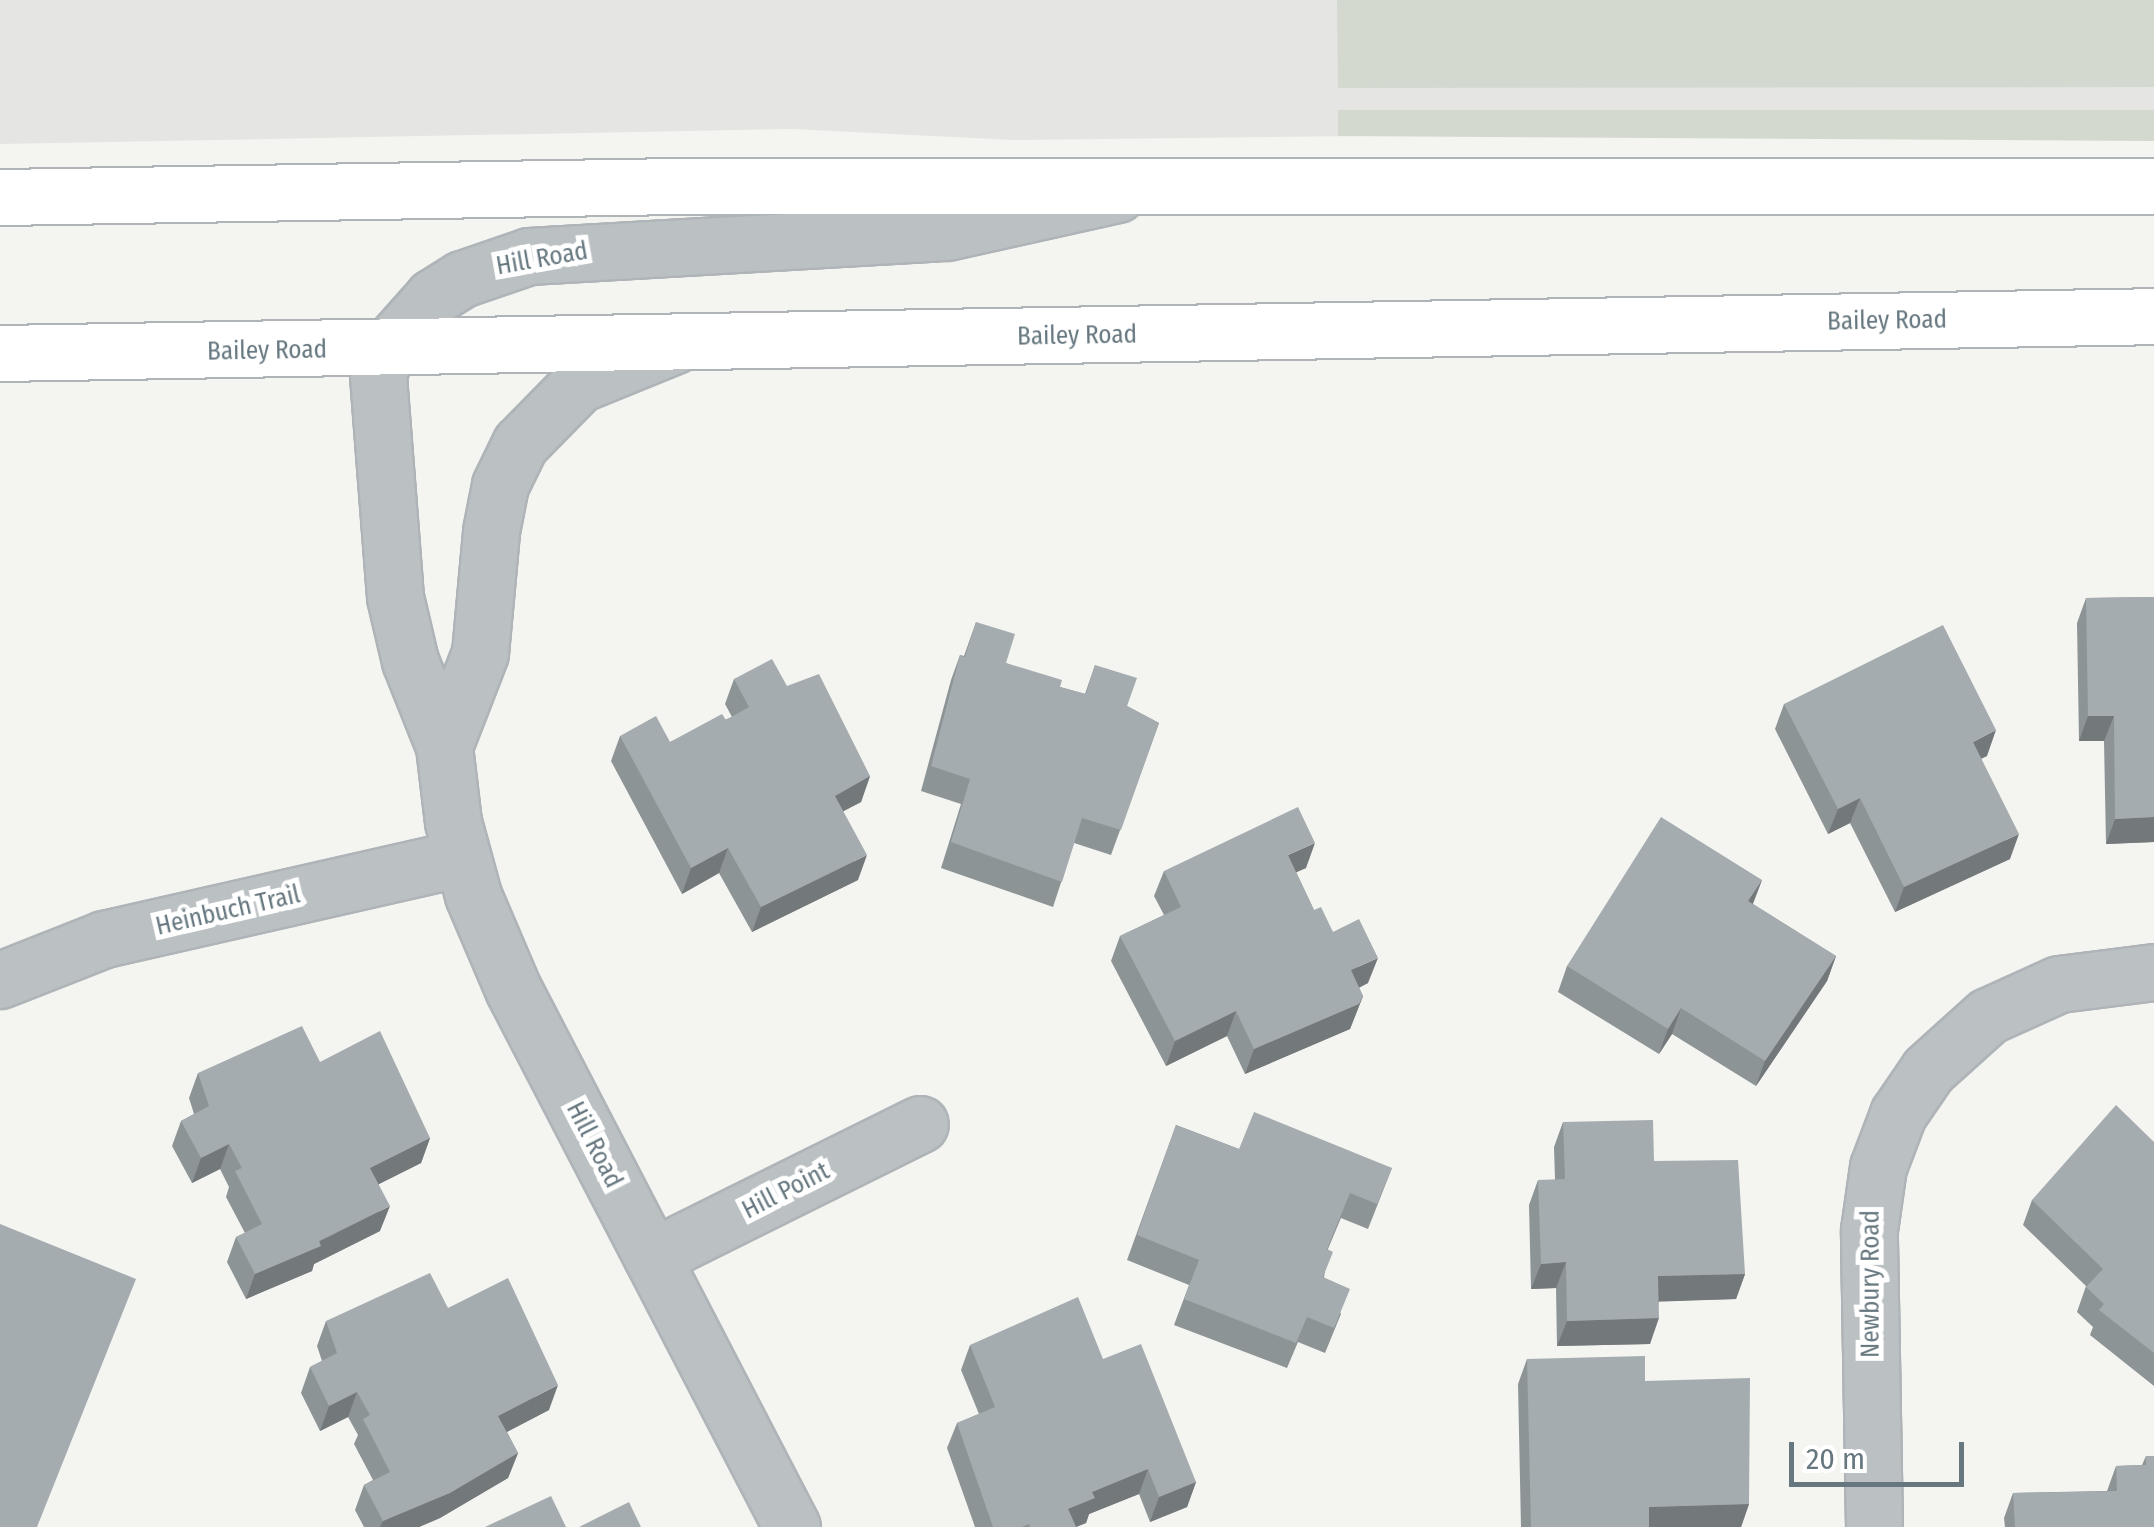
<!DOCTYPE html>
<style>
body{margin:0}
#map{position:relative;width:2154px;height:1527px;overflow:hidden;background:#f4f4f1;font-family:"Fira Sans Condensed",sans-serif}
div>[style]{position:absolute}
.built>*{inset:0;background:#e5e5e4}
.green>*{inset:0;background:#d4d9d0}
.roads{filter:drop-shadow(2px 0 #aeb4b7) drop-shadow(-2px 0 #aeb4b7) drop-shadow(0 2px #aeb4b7) drop-shadow(0 -2px #aeb4b7)}
.street>*{height:55px;margin:-27.5px;padding:0 27.5px;transform-origin:27.5px;border-radius:27.5px;background:#bbc0c2}
.secondary>*{height:55px;margin:-27.5px;padding:0 27.5px;transform-origin:27.5px;border-radius:27.5px;background:#fff}
.wall>*{inset:0;background:#8d9496}
.shaded-wall>*{inset:0;background:#73787a}
.building>*{inset:0;background:#a4acaf}
span{translate:-50% -50%;white-space:nowrap;text-align:center;line-height:1.15;-webkit-text-stroke:10px #fff;paint-order:stroke}
.street-label{font-size:25px;color:#66777f}
.scale{position:absolute;left:1789px;top:1442px;width:175px;height:45px;box-sizing:border-box;border:5px solid #66777f;border-top:0;padding-left:12px;font-size:30px;line-height:35px;white-space:nowrap;color:#66777f;-webkit-text-stroke:8px #fff;paint-order:stroke}
</style>
<div id="map">
<div class="built">
<div style="clip-path:polygon(0 0,2154px 0,2154px 141px,1548px 134px,1013px 140px,792px 129px,0 144px)"></div>
</div>
<div class="green">
<div style="clip-path:polygon(1337px 0,2154px 0,2154px 87px,1338px 88px)"></div>
<div style="clip-path:polygon(1338px 110px,2154px 110px,2154px 141px,1338px 136px)"></div>
</div>
<div class="roads">
<div class="street">
<div style="left:444px;top:746px;width:100px;rotate:-68.8deg"></div>
<div style="left:480px;top:653px;width:122px;rotate:-84.8deg"></div>
<div style="left:491px;top:531px;width:47px;rotate:-78.9deg"></div>
<div style="left:500px;top:485px;width:46px;rotate:-64deg"></div>
<div style="left:520px;top:444px;width:84px;rotate:-45.5deg"></div>
<div style="left:579px;top:384px;width:104px;rotate:-22.1deg"></div>
<div style="left:0;top:980px;width:112px;rotate:-21.5deg"></div>
<div style="left:104px;top:939px;width:366px;rotate:-12.8deg"></div>
<div style="left:652px;top:1257px;width:299px;rotate:-26.4deg"></div>
<div style="left:792px;top:1527px;width:606px;rotate:-117.41deg"></div>
<div style="left:513px;top:989px;width:102px;rotate:-113.1deg"></div>
<div style="left:473px;top:895px;width:76px;rotate:-105.3deg"></div>
<div style="left:453px;top:822px;width:77px;rotate:-96.8deg"></div>
<div style="left:444px;top:746px;width:92px;rotate:-111.8deg"></div>
<div style="left:410px;top:661px;width:66px;rotate:-103.2deg"></div>
<div style="left:395px;top:597px;width:223px;rotate:-94.4deg"></div>
<div style="left:378px;top:375px;width:26px;rotate:-72deg"></div>
<div style="left:386px;top:350px;width:71px;rotate:-48.4deg"></div>
<div style="left:433px;top:297px;width:34px;rotate:-32deg"></div>
<div style="left:462px;top:279px;width:71px;rotate:-18.9deg"></div>
<div style="left:529px;top:256px;width:419px;rotate:-3.3deg"></div>
<div style="left:947px;top:232px;width:174px;rotate:-12.6deg"></div>
<div style="left:1874px;top:1527px;width:297px;rotate:-91deg"></div>
<div style="left:1869px;top:1230px;width:64px;rotate:-81.9deg"></div>
<div style="left:1878px;top:1167px;width:57px;rotate:-69.3deg"></div>
<div style="left:1898px;top:1114px;width:53px;rotate:-55.7deg"></div>
<div style="left:1928px;top:1070px;width:81px;rotate:-42deg"></div>
<div style="left:1988px;top:1016px;width:78px;rotate:-24.3deg"></div>
<div style="left:2059px;top:984px;width:96px;rotate:-7.2deg"></div>
</div>
<div class="secondary">
<div style="left:0;top:197px;width:681px;rotate:-0.93deg"></div>
<div style="left:681px;top:186px;width:1473px"></div>
<div style="left:0;top:353px;width:2154px;rotate:-0.98deg"></div>
</div>
</div>
<div class="wall">
<div style="clip-path:polygon(2154px 597px,2154px 842px,2106px 844px,2104px 741px,2079px 741px,2077px 623px,2086px 598px)"></div>
<div style="clip-path:polygon(976px 622px,1006px 663px,1060px 687px,1085px 694px,1095px 665px,1127px 706px,1159px 723px,1111px 855px,1074px 843px,1053px 907px,941px 868px,961px 804px,921px 791px,951px 680px,960px 655px,964px 656px)"></div>
<div style="clip-path:polygon(734px 679px,787px 686px,870px 776px,861px 802px,843px 811px,858px 880px,752px 932px,719px 873px,682px 894px,611px 761px,620px 736px,670px 742px,732px 717px,725px 704px)"></div>
<div style="clip-path:polygon(1784px 704px,1987px 756px,1981px 758px,2010px 859px,1895px 912px,1850px 823px,1828px 834px,1775px 729px)"></div>
<div style="clip-path:polygon(1306px 868px,1296px 872px,1314px 910px,1333px 932px,1368px 983px,1359px 988px,1363px 996px,1350px 1029px,1245px 1074px,1227px 1036px,1166px 1066px,1111px 961px,1120px 936px,1164px 915px,1154px 896px,1164px 871px)"></div>
<div style="clip-path:polygon(1762px 880px,1753px 904px,1836px 956px,1827px 981px,1756px 1086px,1672px 1034px,1659px 1054px,1558px 992px,1567px 966px)"></div>
<div style="clip-path:polygon(320px 1062px,430px 1138px,421px 1163px,379px 1184px,380px 1231px,314px 1264px,312px 1271px,246px 1299px,227px 1262px,236px 1237px,245px 1233px,226px 1197px,229px 1187px,220px 1169px,192px 1183px,172px 1146px,181px 1121px,194px 1114px,189px 1098px,198px 1073px)"></div>
<div style="clip-path:polygon(1563px 1122px,1654px 1161px,1745px 1274px,1736px 1299px,1659px 1301px,1650px 1344px,1557px 1346px,1556px 1288px,1531px 1289px,1529px 1205px,1538px 1180px,1555px 1180px,1554px 1147px)"></div>
<div style="clip-path:polygon(1176px 1125px,1239px 1149px,1392px 1168px,1368px 1229px,1341px 1218px,1328px 1249px,1324px 1278px,1341px 1314px,1325px 1353px,1298px 1342px,1287px 1368px,1174px 1325px,1189px 1285px,1127px 1260px)"></div>
<div style="clip-path:polygon(2154px 1142px,2154px 1386px,2090px 1335px,2093px 1327px,2077px 1312px,2086px 1286px,2023px 1225px,2032px 1200px)"></div>
<div style="clip-path:polygon(448px 1308px,549px 1410px,507px 1432px,518px 1453px,508px 1478px,440px 1518px,419px 1527px,364px 1527px,355px 1510px,364px 1485px,373px 1480px,354px 1444px,358px 1435px,348px 1417px,320px 1431px,301px 1393px,310px 1367px,322px 1361px,317px 1346px,326px 1321px)"></div>
<div style="clip-path:polygon(970px 1345px,1103px 1359px,1196px 1482px,1187px 1507px,1150px 1522px,1139px 1494px,1089px 1514px,1086px 1523px,1076px 1527px,975px 1527px,947px 1448px,957px 1423px,979px 1414px,961px 1370px)"></div>
<div style="clip-path:polygon(1527px 1359px,1645px 1381px,1749px 1504px,1741px 1527px,1521px 1527px,1518px 1384px)"></div>
<div style="clip-path:polygon(2146px 1456px,2154px 1527px,2005px 1527px,2004px 1518px,2013px 1493px,2107px 1491px,2116px 1466px,2142px 1465px)"></div>
</div>
<div class="shaded-wall">
<div style="clip-path:polygon(2088px 716px,2114px 716px,2104px 741px,2079px 741px)"></div>
<div style="clip-path:polygon(1996px 730px,1987px 756px,1964px 767px,1973px 742px)"></div>
<div style="clip-path:polygon(870px 776px,861px 802px,825px 821px,835px 796px)"></div>
<div style="clip-path:polygon(1860px 798px,1850px 823px,1828px 834px,1838px 809px)"></div>
<div style="clip-path:polygon(2154px 817px,2154px 842px,2106px 844px,2115px 819px)"></div>
<div style="clip-path:polygon(2019px 834px,2010px 859px,1895px 912px,1904px 887px)"></div>
<div style="clip-path:polygon(1315px 843px,1306px 868px,1279px 880px,1288px 855px)"></div>
<div style="clip-path:polygon(728px 848px,719px 873px,682px 894px,691px 868px)"></div>
<div style="clip-path:polygon(867px 855px,858px 880px,752px 932px,761px 907px)"></div>
<div style="clip-path:polygon(1762px 880px,1752px 905px,1748px 901px)"></div>
<div style="clip-path:polygon(1836px 956px,1827px 981px,1756px 1086px,1765px 1061px)"></div>
<div style="clip-path:polygon(1378px 958px,1368px 983px,1342px 995px,1351px 970px)"></div>
<div style="clip-path:polygon(1363px 996px,1350px 1029px,1245px 1074px,1254px 1049px)"></div>
<div style="clip-path:polygon(1681px 1008px,1672px 1034px,1659px 1054px,1668px 1029px)"></div>
<div style="clip-path:polygon(1236px 1011px,1227px 1036px,1166px 1066px,1175px 1041px)"></div>
<div style="clip-path:polygon(430px 1138px,421px 1163px,361px 1193px,370px 1168px)"></div>
<div style="clip-path:polygon(229px 1144px,220px 1169px,192px 1183px,201px 1158px)"></div>
<div style="clip-path:polygon(390px 1206px,380px 1231px,314px 1264px,312px 1271px,246px 1299px,255px 1274px)"></div>
<div style="clip-path:polygon(1566px 1262px,1556px 1288px,1531px 1289px,1541px 1264px)"></div>
<div style="clip-path:polygon(1745px 1274px,1736px 1299px,1649px 1302px,1658px 1276px)"></div>
<div style="clip-path:polygon(1659px 1318px,1650px 1344px,1557px 1346px,1567px 1321px)"></div>
<div style="clip-path:polygon(558px 1385px,549px 1410px,489px 1441px,498px 1416px)"></div>
<div style="clip-path:polygon(357px 1392px,348px 1417px,320px 1431px,329px 1406px)"></div>
<div style="clip-path:polygon(518px 1453px,508px 1478px,440px 1518px,419px 1527px,380px 1527px,383px 1521px)"></div>
<div style="clip-path:polygon(1148px 1469px,1139px 1494px,1089px 1514px,1086px 1523px,1076px 1527px,1068px 1509px,1092px 1492px)"></div>
<div style="clip-path:polygon(1196px 1482px,1187px 1507px,1150px 1522px,1159px 1497px)"></div>
<div style="clip-path:polygon(1749px 1504px,1741px 1527px,1642px 1527px,1649px 1507px)"></div>
</div>
<div class="building">
<div style="clip-path:polygon(2154px 597px,2154px 817px,2115px 819px,2114px 716px,2088px 716px,2086px 598px)"></div>
<div style="clip-path:polygon(976px 622px,1015px 634px,1006px 663px,1062px 680px,1060px 687px,1086px 694px,1095px 665px,1137px 678px,1127px 706px,1159px 723px,1121px 830px,1082px 818px,1062px 882px,951px 842px,970px 779px,931px 766px,960px 655px,965px 657px)"></div>
<div style="clip-path:polygon(1943px 625px,1996px 730px,1973px 742px,2019px 834px,1904px 887px,1860px 798px,1838px 809px,1784px 704px)"></div>
<div style="clip-path:polygon(772px 659px,787px 686px,819px 674px,870px 776px,835px 796px,867px 855px,761px 907px,728px 848px,691px 868px,620px 736px,656px 716px,670px 742px,722px 714px,726px 720px,749px 707px,734px 679px)"></div>
<div style="clip-path:polygon(1298px 807px,1315px 843px,1288px 855px,1314px 910px,1321px 907px,1333px 932px,1359px 919px,1378px 958px,1351px 970px,1363px 996px,1359px 1004px,1254px 1049px,1236px 1011px,1175px 1041px,1120px 936px,1181px 907px,1164px 871px)"></div>
<div style="clip-path:polygon(1661px 817px,1762px 880px,1748px 901px,1836px 956px,1765px 1061px,1681px 1008px,1668px 1029px,1567px 966px)"></div>
<div style="clip-path:polygon(302px 1026px,320px 1062px,380px 1031px,430px 1138px,370px 1168px,390px 1206px,319px 1241px,321px 1246px,255px 1274px,236px 1237px,262px 1224px,235px 1171px,242px 1168px,229px 1144px,201px 1158px,181px 1121px,209px 1106px,198px 1073px)"></div>
<div style="clip-path:polygon(2116px 1105px,2154px 1142px,2154px 1353px,2099px 1310px,2104px 1304px,2086px 1287px,2103px 1269px,2032px 1200px)"></div>
<div style="clip-path:polygon(1254px 1112px,1392px 1168px,1377px 1204px,1350px 1193px,1327px 1249px,1333px 1252px,1323px 1277px,1350px 1289px,1334px 1328px,1307px 1317px,1296px 1343px,1184px 1299px,1199px 1260px,1137px 1235px,1176px 1125px,1239px 1149px)"></div>
<div style="clip-path:polygon(1653px 1120px,1654px 1161px,1738px 1160px,1745px 1274px,1658px 1276px,1659px 1318px,1567px 1321px,1566px 1262px,1541px 1264px,1538px 1180px,1565px 1179px,1563px 1122px)"></div>
<div style="clip-path:polygon(0 1224px,136px 1279px,37px 1527px,0 1527px)"></div>
<div style="clip-path:polygon(430px 1273px,448px 1308px,508px 1278px,558px 1385px,498px 1416px,518px 1453px,450px 1493px,383px 1521px,364px 1485px,390px 1472px,363px 1419px,370px 1415px,357px 1392px,329px 1406px,310px 1367px,337px 1353px,326px 1321px)"></div>
<div style="clip-path:polygon(1078px 1297px,1103px 1359px,1141px 1344px,1196px 1482px,1159px 1497px,1148px 1469px,1092px 1492px,1095px 1498px,1068px 1509px,1076px 1527px,1030px 1527px,1029px 1524px,1022px 1527px,993px 1527px,957px 1423px,995px 1407px,970px 1345px)"></div>
<div style="clip-path:polygon(1645px 1356px,1645px 1381px,1750px 1378px,1749px 1504px,1649px 1507px,1649px 1527px,1531px 1527px,1527px 1359px)"></div>
<div style="clip-path:polygon(2146px 1456px,2154px 1456px,2154px 1527px,2015px 1527px,2013px 1493px,2117px 1491px,2116px 1466px,2146px 1465px)"></div>
<div style="clip-path:polygon(551px 1496px,566px 1527px,485px 1527px)"></div>
<div style="clip-path:polygon(629px 1502px,641px 1527px,579px 1527px)"></div>
</div>
<div class="street-label">
<span style="left:542px;top:259px;rotate:-10deg">Hill Road</span>
<span style="left:1887px;top:321px;rotate:-1deg">Bailey Road</span>
<span style="left:1077px;top:336px;rotate:-1deg">Bailey Road</span>
<span style="left:267px;top:351px;rotate:-1deg">Bailey Road</span>
<span style="left:228px;top:911px;rotate:-13deg">Heinbuch Trail</span>
<span style="left:594px;top:1145px;rotate:63deg">Hill Road</span>
<span style="left:786px;top:1191px;rotate:-27deg">Hill Point</span>
<span style="left:1871px;top:1284px;rotate:-90deg">Newbury Road</span>
</div>
<div class="scale">20 m</div>
</div>
